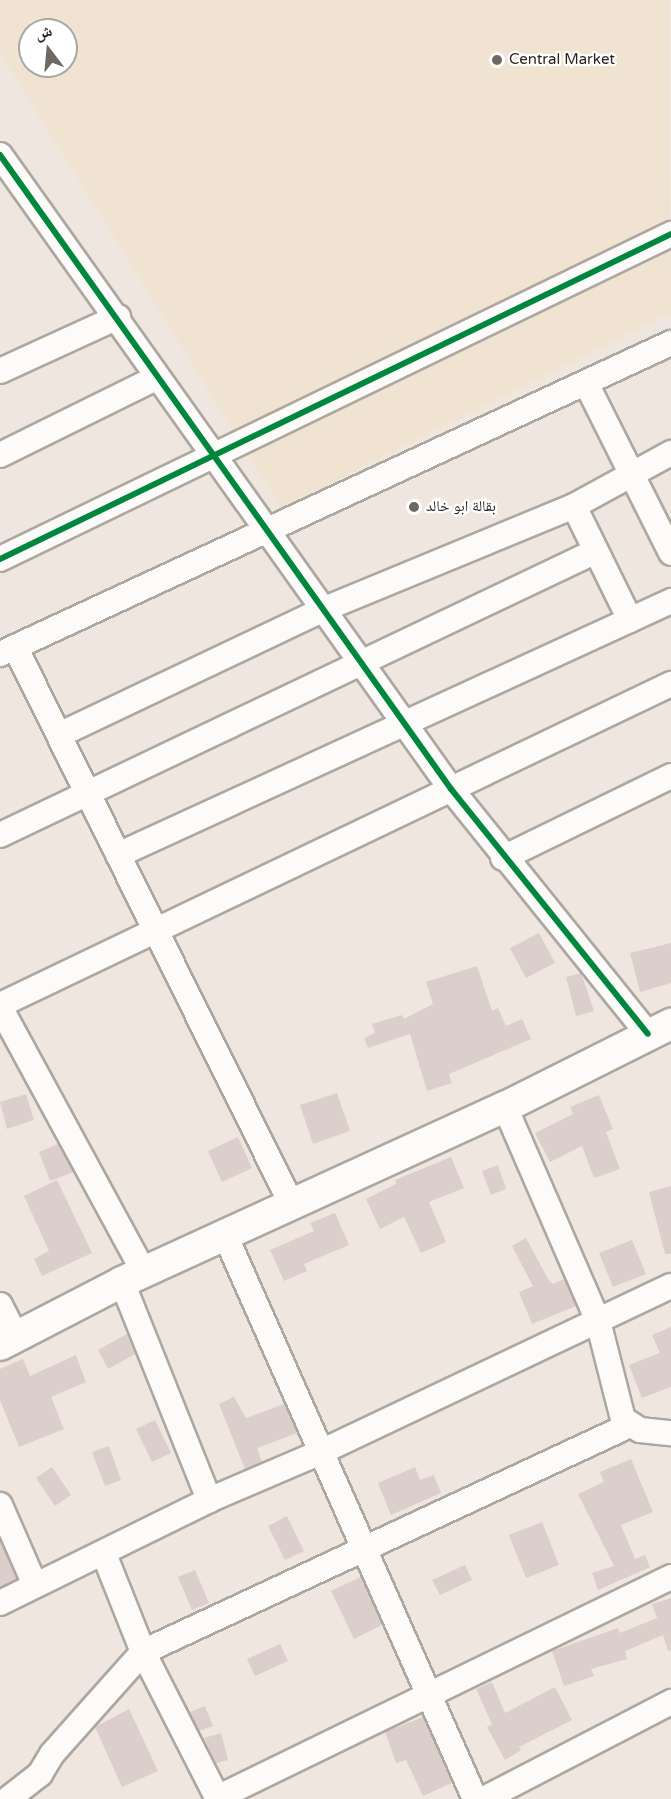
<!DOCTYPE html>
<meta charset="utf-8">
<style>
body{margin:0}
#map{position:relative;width:671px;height:1799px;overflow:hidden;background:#efe7df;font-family:"Varela Round","Noto Naskh Arabic",sans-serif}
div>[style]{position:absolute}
.built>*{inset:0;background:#f0e3d2}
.building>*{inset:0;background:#dcceca}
.roads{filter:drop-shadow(2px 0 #ada7a0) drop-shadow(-2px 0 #ada7a0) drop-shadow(0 2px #ada7a0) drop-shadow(0 -2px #ada7a0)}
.minor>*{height:24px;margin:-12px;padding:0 12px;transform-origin:12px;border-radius:12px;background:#fdfbfa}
.tertiary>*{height:30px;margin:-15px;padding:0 15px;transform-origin:15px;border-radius:15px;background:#fdfbfa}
.cycleway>*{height:6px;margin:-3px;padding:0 3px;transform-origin:3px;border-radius:3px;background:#00873e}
.dots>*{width:16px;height:16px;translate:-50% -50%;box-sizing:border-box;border:3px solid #fff;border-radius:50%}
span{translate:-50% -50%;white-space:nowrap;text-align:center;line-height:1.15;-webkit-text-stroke:4.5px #fff;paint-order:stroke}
.poi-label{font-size:15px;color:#29241e}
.left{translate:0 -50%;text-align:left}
.north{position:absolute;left:18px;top:18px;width:60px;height:60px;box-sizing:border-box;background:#fff;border:2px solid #a9a7a5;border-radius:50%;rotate:344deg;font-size:16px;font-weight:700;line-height:24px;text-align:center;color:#29241e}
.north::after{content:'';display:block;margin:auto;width:21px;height:27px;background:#6e6862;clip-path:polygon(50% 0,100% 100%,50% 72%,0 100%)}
</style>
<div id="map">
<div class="built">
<div style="clip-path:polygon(evenodd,0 0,669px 0,671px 313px,281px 508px,0 53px,0 0,30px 30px,66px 30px,66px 66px,30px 66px,30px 30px)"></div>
</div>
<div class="building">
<div style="clip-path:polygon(539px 933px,555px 963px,526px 978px,510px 948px)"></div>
<div style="clip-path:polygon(671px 943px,671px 983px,640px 992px,630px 953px)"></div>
<div style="clip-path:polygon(477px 966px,492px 1011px,498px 1008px,506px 1026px,522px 1019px,531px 1039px,449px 1074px,452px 1083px,427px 1091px,410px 1034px,368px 1048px,364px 1038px,375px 1033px,372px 1024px,402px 1015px,404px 1019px,433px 1004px,426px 982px)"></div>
<div style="clip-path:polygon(581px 973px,594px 1011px,576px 1016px,566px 977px)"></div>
<div style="clip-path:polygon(337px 1093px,350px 1131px,313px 1144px,300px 1105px)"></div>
<div style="clip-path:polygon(26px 1094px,34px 1120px,7px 1129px,0 1102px)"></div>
<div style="clip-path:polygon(599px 1095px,613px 1129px,606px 1132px,620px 1169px,594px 1178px,582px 1146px,550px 1162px,535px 1133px,573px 1114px,570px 1107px)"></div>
<div style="clip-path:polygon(238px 1137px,252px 1168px,222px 1182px,208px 1151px)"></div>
<div style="clip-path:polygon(58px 1144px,74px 1172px,50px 1181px,39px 1152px)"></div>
<div style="clip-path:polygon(451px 1157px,464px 1188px,429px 1202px,446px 1242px,421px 1253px,404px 1217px,380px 1229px,366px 1199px,396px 1184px,395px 1180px)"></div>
<div style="clip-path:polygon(498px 1165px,506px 1189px,491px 1195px,482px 1171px)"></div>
<div style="clip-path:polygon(57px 1180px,92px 1253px,42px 1276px,34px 1259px,49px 1251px,24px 1196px)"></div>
<div style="clip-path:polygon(671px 1186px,671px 1254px,665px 1254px,649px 1192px)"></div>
<div style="clip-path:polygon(335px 1213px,349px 1245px,304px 1264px,307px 1271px,284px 1281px,270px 1250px,314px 1231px,310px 1223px)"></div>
<div style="clip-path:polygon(526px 1238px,548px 1279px,553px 1284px,564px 1279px,576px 1306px,532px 1324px,519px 1292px,533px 1286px,512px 1246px)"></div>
<div style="clip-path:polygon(632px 1240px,646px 1274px,613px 1287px,599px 1253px)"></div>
<div style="clip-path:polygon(671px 1327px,671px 1387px,642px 1398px,629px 1365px,660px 1353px,652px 1335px)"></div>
<div style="clip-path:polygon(127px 1334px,135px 1354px,108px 1369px,98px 1350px)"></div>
<div style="clip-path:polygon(76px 1355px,86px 1382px,51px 1397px,64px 1429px,19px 1447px,0 1400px,0 1369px,23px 1359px,30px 1376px)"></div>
<div style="clip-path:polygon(234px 1397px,246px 1418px,284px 1404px,297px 1433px,257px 1448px,262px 1462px,245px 1469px,219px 1404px)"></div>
<div style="clip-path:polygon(155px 1420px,171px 1453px,152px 1462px,136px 1429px)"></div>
<div style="clip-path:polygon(109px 1446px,121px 1480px,105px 1486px,92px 1452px)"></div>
<div style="clip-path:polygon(631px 1459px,653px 1512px,621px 1525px,635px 1559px,645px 1555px,650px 1567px,598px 1590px,592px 1573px,614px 1566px,578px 1494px,604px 1482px,600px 1472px)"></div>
<div style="clip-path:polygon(52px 1467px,71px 1495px,55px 1506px,36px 1478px)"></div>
<div style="clip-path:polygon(415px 1467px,420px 1480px,434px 1475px,441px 1493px,391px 1515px,378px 1483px)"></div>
<div style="clip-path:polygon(287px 1516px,304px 1551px,285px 1560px,268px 1526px)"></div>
<div style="clip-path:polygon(542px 1522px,559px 1565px,526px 1578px,509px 1535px)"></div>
<div style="clip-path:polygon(0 1541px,17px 1579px,0 1587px)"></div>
<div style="clip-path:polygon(465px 1565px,472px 1580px,440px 1595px,432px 1580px)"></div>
<div style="clip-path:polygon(195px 1570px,209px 1603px,192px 1610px,178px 1577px)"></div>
<div style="clip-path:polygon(361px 1577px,382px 1625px,354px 1639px,331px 1591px)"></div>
<div style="clip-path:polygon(671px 1598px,671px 1650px,668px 1651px,663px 1635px,625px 1651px,627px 1659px,591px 1669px,594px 1676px,564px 1686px,552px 1651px,618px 1628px,620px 1633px,657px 1618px,652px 1604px)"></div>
<div style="clip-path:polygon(280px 1644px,288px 1661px,255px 1676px,247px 1659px)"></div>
<div style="clip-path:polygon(492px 1682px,505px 1713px,555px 1687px,572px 1720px,519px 1747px,521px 1750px,505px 1760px,487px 1727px,492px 1724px,476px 1689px)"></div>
<div style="clip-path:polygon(205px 1706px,213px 1726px,199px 1731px,190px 1712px)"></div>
<div style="clip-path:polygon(129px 1709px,158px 1771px,122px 1787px,95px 1727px)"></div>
<div style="clip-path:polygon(423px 1717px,452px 1783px,423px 1796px,406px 1760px,396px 1763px,385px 1732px)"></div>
<div style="clip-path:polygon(221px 1733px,228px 1760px,216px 1763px,204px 1738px)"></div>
</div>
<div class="roads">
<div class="minor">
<div style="left:0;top:155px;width:778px;rotate:54.57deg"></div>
<div style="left:451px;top:789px;width:314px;rotate:51.2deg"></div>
<div style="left:0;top:371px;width:130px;rotate:-24.6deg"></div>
<div style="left:586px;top:383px;width:190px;rotate:63.4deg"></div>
<div style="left:0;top:455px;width:174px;rotate:-26.3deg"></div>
<div style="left:574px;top:506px;width:127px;rotate:63.8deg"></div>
<div style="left:0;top:559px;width:746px;rotate:-25.84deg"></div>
<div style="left:15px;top:647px;width:623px;rotate:63.6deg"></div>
<div style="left:0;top:654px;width:740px;rotate:-24.87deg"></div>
<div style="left:59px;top:735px;width:291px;rotate:-25.4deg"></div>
<div style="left:322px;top:610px;width:273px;rotate:-22.4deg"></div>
<div style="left:574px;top:506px;width:111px;rotate:-28.7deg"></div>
<div style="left:0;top:835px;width:660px;rotate:-25.48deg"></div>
<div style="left:118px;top:855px;width:609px;rotate:-24.67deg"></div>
<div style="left:503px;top:858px;width:187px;rotate:-26deg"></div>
<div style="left:0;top:1005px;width:744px;rotate:-25.57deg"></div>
<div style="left:0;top:1007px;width:302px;rotate:61.5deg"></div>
<div style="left:505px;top:1107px;width:233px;rotate:66.5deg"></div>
<div style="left:598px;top:1321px;width:101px;rotate:75.7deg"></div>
<div style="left:623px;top:1419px;width:20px;rotate:33deg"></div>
<div style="left:640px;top:1430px;width:31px;rotate:6deg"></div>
<div style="left:226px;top:1237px;width:615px;rotate:66.1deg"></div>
<div style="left:122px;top:1282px;width:235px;rotate:68.2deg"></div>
<div style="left:0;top:1305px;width:36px;rotate:63deg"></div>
<div style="left:0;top:1505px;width:87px;rotate:66.4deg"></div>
<div style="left:104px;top:1554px;width:105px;rotate:68.3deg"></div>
<div style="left:143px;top:1652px;width:165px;rotate:63deg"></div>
<div style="left:0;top:1603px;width:233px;rotate:-26.2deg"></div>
<div style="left:209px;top:1500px;width:122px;rotate:-23.2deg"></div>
<div style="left:321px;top:1452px;width:387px;rotate:-25.4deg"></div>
<div style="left:217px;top:1798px;width:505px;rotate:-25.96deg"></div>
<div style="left:8px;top:1799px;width:41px;rotate:-38deg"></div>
<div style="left:40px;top:1774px;width:23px;rotate:-59deg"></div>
<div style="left:52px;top:1754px;width:137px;rotate:-48.3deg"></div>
<div style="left:143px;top:1652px;width:537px;rotate:-24.99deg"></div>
<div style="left:484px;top:1799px;width:211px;rotate:-27.4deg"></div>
</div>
<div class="tertiary">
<div style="left:0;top:1345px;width:137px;rotate:-27.3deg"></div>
<div style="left:122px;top:1282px;width:421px;rotate:-24.6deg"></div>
<div style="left:505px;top:1107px;width:186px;rotate:-26.6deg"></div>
</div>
</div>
<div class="cycleway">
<div style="left:0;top:155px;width:778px;rotate:54.57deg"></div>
<div style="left:451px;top:789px;width:314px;rotate:51.2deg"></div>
<div style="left:0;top:559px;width:746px;rotate:-25.84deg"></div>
</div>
<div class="dots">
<div style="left:497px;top:60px;background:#6e6862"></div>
<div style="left:414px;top:507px;background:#6e6862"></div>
</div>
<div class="poi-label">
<span class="left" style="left:509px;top:60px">Central Market</span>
<span class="left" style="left:426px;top:507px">بقالة ابو خالد</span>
</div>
<div class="north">ش</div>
</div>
